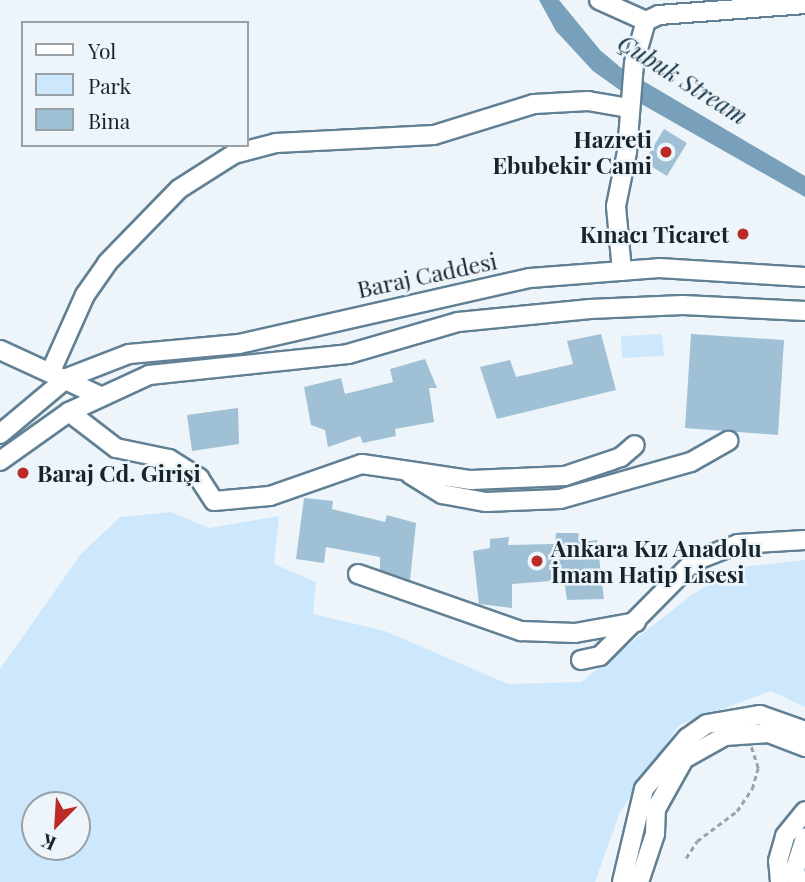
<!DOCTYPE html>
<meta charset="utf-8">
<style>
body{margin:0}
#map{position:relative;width:805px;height:882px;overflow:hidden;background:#eef5fa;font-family:"Playfair Display",serif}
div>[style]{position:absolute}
.green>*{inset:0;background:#cde8fc}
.water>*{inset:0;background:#79a0bb}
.building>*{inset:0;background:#a0c0d5}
.path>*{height:2.5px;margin-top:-1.25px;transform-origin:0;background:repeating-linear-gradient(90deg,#99a3a9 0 5px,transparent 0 8.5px)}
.roads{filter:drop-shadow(2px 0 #628094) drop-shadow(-2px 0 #628094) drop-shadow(0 2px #628094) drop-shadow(0 -2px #628094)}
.minor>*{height:18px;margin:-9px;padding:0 9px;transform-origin:9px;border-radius:9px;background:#fff}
.dots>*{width:19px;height:19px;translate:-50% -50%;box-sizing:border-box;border:4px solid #eef5fa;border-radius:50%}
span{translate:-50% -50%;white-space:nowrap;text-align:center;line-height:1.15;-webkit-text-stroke:5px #eef5fa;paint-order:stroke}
.poi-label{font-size:23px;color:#17242c;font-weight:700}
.right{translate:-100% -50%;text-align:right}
.left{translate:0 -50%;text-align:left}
.street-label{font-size:23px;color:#17242c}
.water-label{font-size:24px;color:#113246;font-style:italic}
.legend{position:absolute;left:21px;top:21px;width:228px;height:126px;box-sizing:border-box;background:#eef5fa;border:2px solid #98a1a8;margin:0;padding:9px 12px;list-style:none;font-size:21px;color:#17242c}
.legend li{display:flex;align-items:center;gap:14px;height:35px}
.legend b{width:35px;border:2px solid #98a1a8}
.north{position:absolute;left:21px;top:791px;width:70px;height:70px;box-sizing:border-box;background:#eef5fa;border:2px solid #98a1a8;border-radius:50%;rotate:204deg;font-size:19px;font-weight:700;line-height:28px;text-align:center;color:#17242c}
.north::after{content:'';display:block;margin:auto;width:24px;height:32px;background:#b92b24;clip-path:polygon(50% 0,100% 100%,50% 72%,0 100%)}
</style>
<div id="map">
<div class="green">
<div style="clip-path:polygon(662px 334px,664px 356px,622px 358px,621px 336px)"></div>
<div style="clip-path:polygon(evenodd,171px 512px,209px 528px,279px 516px,274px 564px,316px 582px,313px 614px,385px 631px,508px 684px,581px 682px,693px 594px,741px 567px,805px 560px,805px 707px,771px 691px,679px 725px,620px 812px,595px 882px,0 882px,0 669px,81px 554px,120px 517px,171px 512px,77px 805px,77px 847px,35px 847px,35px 805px,77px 805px)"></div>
</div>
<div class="water">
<div style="clip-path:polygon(539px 0,559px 0,600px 50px,626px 72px,624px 93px,593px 71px,556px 31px)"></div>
<div style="clip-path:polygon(640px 79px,805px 176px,805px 197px,636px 101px)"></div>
</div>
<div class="building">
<div style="clip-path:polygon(664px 129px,687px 143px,667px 176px,644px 162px)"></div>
<div style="clip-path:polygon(601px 334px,616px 390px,497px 419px,480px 367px,510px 360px,516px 377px,573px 364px,567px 341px)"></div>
<div style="clip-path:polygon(691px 334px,784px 340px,778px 435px,685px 428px)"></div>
<div style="clip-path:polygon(425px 359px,437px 388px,429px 388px,434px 422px,395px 429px,396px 436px,363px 443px,360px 436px,328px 447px,325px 430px,311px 425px,304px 387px,341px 378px,345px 394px,393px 382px,390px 369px)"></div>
<div style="clip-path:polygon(238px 408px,239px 444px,192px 451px,187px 415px)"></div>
<div style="clip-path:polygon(304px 498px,333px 501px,332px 509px,385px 522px,387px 515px,416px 523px,410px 580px,380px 570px,380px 557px,326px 547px,324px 563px,296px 559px)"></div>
<div style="clip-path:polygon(556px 533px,578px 533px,581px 542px,597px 540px,604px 599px,567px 600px,564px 580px,512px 584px,512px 608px,479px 604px,473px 551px,490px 548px,490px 539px,509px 537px,508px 545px,555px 544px)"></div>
</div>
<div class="path">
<div style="left:686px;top:858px;width:20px;rotate:-57deg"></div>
<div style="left:697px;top:841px;width:50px;rotate:-36.9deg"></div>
<div style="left:737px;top:811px;width:27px;rotate:-56deg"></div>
<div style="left:752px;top:789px;width:22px;rotate:-74deg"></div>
<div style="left:758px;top:768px;width:22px;rotate:-108deg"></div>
</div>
<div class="roads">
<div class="minor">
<div style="left:599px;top:0;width:51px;rotate:24.1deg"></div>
<div style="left:622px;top:271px;width:65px;rotate:-95.3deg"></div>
<div style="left:616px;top:206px;width:55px;rotate:-78.5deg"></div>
<div style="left:627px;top:152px;width:89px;rotate:-85.5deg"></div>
<div style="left:634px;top:63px;width:44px;rotate:-74.1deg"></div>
<div style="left:646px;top:21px;width:14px;rotate:-25deg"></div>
<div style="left:659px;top:15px;width:146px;rotate:-4.3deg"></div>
<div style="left:0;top:350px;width:112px;rotate:24.7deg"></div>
<div style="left:51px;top:371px;width:83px;rotate:-65.9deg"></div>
<div style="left:85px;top:295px;width:39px;rotate:-55deg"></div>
<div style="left:107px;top:263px;width:103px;rotate:-45.8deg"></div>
<div style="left:179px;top:189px;width:65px;rotate:-32.5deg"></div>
<div style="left:234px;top:154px;width:43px;rotate:-14.7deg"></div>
<div style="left:276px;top:143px;width:158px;rotate:-2.9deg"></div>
<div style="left:434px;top:135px;width:105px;rotate:-17.2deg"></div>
<div style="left:534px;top:104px;width:54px;rotate:-3.2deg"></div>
<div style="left:588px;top:101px;width:42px;rotate:9.7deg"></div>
<div style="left:69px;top:412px;width:59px;rotate:37.5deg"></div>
<div style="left:116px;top:448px;width:54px;rotate:11.7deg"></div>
<div style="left:169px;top:459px;width:36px;rotate:32deg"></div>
<div style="left:199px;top:478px;width:27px;rotate:57deg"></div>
<div style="left:214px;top:501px;width:56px;rotate:-5.1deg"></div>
<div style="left:270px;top:496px;width:97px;rotate:-19.2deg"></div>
<div style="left:362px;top:464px;width:110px;rotate:8.4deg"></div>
<div style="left:471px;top:480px;width:94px;rotate:-2.4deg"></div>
<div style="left:565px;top:476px;width:59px;rotate:-18.7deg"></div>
<div style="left:621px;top:457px;width:18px;rotate:-41deg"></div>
<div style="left:0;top:434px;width:87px;rotate:-39.9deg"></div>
<div style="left:67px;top:378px;width:66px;rotate:-21.2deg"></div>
<div style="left:129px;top:354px;width:110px;rotate:-5.2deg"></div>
<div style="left:239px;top:344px;width:298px;rotate:-12.8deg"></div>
<div style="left:530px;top:278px;width:129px;rotate:-4.4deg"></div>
<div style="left:659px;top:268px;width:146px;rotate:3.5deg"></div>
<div style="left:0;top:461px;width:85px;rotate:-35.4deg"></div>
<div style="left:69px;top:412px;width:88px;rotate:-24.8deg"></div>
<div style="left:149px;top:375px;width:200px;rotate:-6deg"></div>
<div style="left:348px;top:354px;width:115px;rotate:-16.2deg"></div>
<div style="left:458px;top:322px;width:133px;rotate:-5.6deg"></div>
<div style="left:590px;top:309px;width:93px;rotate:-2.5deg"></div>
<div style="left:683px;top:305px;width:122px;rotate:2.8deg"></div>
<div style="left:410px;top:474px;width:38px;rotate:32deg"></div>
<div style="left:442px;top:494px;width:45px;rotate:10.3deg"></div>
<div style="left:486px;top:502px;width:74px;rotate:-2.3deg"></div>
<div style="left:560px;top:499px;width:136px;rotate:-15.8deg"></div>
<div style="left:691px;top:462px;width:43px;rotate:-29.6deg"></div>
<div style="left:358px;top:574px;width:173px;rotate:19.3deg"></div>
<div style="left:521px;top:631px;width:54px;rotate:2.1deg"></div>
<div style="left:575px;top:633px;width:62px;rotate:-10.2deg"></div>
<div style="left:581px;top:660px;width:19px;rotate:-12deg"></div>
<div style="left:600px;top:656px;width:134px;rotate:-45.3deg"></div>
<div style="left:694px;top:561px;width:47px;rotate:-21.1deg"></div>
<div style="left:738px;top:544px;width:67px;rotate:-3.4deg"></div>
<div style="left:622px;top:882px;width:96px;rotate:-76.7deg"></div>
<div style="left:644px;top:789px;width:67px;rotate:-49.9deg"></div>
<div style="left:687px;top:738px;width:24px;rotate:-35deg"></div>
<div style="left:707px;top:724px;width:54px;rotate:-9.6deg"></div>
<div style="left:760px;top:715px;width:48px;rotate:19.6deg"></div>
<div style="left:639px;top:882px;width:51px;rotate:-71.6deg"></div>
<div style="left:655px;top:834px;width:25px;rotate:-88deg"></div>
<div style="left:656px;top:809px;width:57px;rotate:-60.8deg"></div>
<div style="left:684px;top:759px;width:47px;rotate:-29.3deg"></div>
<div style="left:725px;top:736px;width:44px;rotate:-3.9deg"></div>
<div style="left:769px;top:733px;width:39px;rotate:21deg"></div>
<div style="left:780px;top:882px;width:21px;rotate:-95deg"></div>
<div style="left:778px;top:861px;width:26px;rotate:-74deg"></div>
<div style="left:785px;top:836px;width:32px;rotate:-51deg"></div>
<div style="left:798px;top:882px;width:13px;rotate:-103deg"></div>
<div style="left:795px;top:869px;width:33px;rotate:-72deg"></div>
</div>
</div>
<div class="dots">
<div style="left:666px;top:152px;background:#b92b24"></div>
<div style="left:743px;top:234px;background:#b92b24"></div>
<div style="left:23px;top:473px;background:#b92b24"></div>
<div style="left:537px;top:561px;background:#b92b24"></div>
</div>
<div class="poi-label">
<span class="right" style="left:652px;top:152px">Hazreti<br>Ebubekir Cami</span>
<span class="right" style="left:729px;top:234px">Kınacı Ticaret</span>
<span class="left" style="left:37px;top:473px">Baraj Cd. Girişi</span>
<span class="left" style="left:551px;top:561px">Ankara Kız Anadolu<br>İmam Hatip Lisesi</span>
</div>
<div class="street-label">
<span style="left:427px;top:275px;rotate:-12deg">Baraj Caddesi</span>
</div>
<div class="water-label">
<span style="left:683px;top:79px;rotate:32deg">Çubuk Stream</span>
</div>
<ul class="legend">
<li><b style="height:9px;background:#fff"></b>Yol</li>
<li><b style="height:19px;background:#cde8fc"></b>Park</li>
<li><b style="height:19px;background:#a0c0d5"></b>Bina</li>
</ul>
<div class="north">K</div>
</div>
